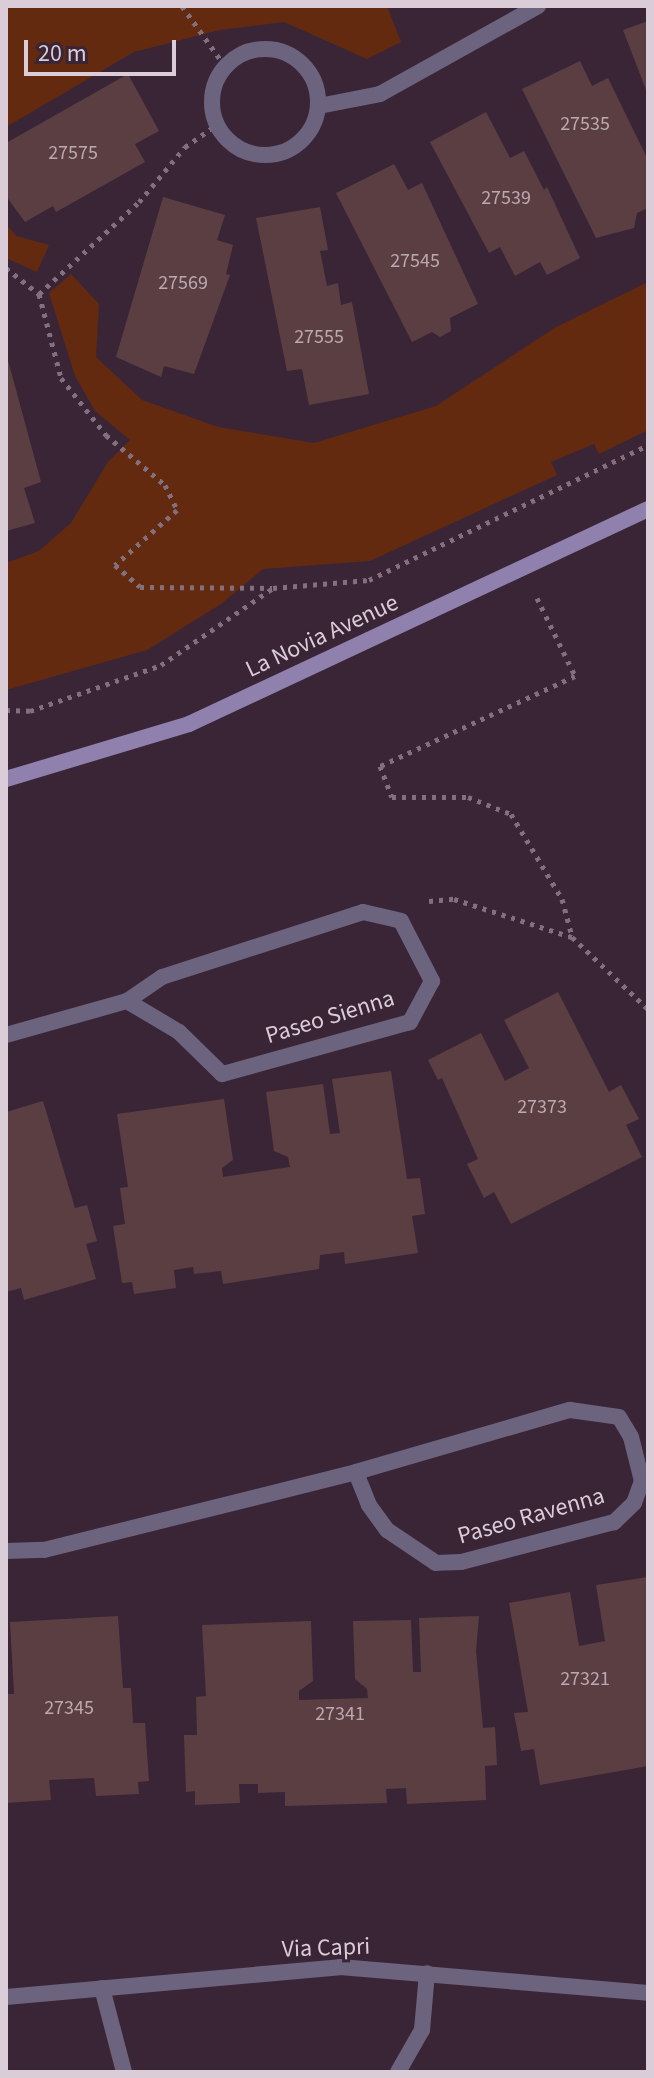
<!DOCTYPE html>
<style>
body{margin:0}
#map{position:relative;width:654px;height:2078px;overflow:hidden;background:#3a2536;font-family:"Source Sans 3",sans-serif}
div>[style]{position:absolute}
.green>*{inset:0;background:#642a10}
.building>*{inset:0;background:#5b3e42}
.path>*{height:5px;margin-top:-2.5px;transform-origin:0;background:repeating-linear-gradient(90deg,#82707e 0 4px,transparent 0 10px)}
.lane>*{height:16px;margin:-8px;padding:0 8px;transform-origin:8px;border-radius:8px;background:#6c637f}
.street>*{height:16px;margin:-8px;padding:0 8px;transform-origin:8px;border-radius:8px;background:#6c637f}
.street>.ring{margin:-8px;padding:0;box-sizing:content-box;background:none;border:16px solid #6c637f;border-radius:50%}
.secondary>*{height:16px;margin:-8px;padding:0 8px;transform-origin:8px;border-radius:8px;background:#8f80ad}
span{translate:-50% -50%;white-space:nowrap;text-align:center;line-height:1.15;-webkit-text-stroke:6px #3a2536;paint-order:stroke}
.number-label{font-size:20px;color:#bba9b2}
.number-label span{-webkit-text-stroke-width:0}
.street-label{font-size:24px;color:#dbcdd8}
.frame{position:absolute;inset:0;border:8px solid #dbcdd8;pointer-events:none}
.scale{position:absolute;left:24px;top:40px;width:152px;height:36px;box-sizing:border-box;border:4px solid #dbcdd8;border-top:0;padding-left:10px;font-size:24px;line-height:28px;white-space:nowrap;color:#dbcdd8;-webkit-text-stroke:6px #3a2536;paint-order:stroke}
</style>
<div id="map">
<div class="green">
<div style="clip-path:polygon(6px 6px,387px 6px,401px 42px,367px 59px,284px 22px,220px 30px,134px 52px,6px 127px)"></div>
<div style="clip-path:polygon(6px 224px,16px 236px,49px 245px,37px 272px,6px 258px)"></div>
<div style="clip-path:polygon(71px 274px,99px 304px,96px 357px,142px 400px,218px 427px,314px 443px,436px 406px,556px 327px,648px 282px,648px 430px,599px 454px,594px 444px,551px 462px,557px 475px,370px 561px,263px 569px,221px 604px,147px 650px,6px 690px,6px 563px,39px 551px,71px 523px,108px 462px,130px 440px,95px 411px,75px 376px,49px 293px)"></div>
</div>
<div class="building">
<div style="clip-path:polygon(648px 21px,648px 95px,623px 30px)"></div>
<div style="clip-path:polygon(580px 61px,592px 86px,608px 78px,648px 160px,648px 208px,637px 213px,634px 228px,596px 238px,522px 89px)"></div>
<div style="clip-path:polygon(128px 74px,159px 131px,135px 144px,145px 162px,56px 212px,53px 206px,25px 222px,6px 196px,6px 143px)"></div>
<div style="clip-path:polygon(486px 112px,510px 158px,524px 151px,544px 190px,547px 187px,580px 258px,547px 275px,540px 262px,515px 276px,500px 247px,489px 253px,430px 142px)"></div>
<div style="clip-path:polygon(394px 164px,408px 190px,422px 183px,478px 304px,450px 318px,451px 331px,440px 337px,432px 332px,412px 342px,336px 193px)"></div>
<div style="clip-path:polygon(163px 197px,225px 215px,217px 240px,233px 245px,226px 274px,230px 275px,194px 374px,164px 366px,161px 377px,116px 357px)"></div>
<div style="clip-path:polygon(320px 207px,328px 250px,320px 251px,327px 286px,338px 283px,341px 305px,352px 302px,369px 394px,309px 405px,302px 369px,287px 371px,256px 218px)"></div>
<div style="clip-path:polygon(6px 353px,41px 482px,24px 488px,35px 523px,6px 531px)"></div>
<div style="clip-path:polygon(558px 992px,609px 1092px,621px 1085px,639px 1119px,626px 1125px,642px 1157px,511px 1224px,494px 1192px,484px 1198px,467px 1164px,478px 1159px,442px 1078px,438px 1080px,428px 1060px,481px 1033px,505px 1081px,529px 1068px,504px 1020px)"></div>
<div style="clip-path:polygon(391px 1071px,407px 1179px,420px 1178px,425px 1214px,412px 1216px,418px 1253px,345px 1264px,344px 1252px,320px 1255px,319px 1269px,223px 1284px,221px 1271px,194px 1274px,193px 1267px,174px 1270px,176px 1288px,134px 1294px,132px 1282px,122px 1283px,113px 1226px,125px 1224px,120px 1188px,128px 1187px,117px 1114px,224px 1099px,233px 1160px,222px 1168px,223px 1177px,290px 1167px,288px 1157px,274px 1151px,266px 1092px,323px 1084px,330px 1134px,340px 1133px,332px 1079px)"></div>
<div style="clip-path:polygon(43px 1101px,75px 1208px,87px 1205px,97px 1241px,86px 1244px,96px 1279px,24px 1300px,21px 1288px,6px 1292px,6px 1112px)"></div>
<div style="clip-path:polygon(648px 1577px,648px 1766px,540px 1785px,534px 1749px,521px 1751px,514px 1713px,528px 1712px,509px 1603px,570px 1592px,579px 1646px,605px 1641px,596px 1585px)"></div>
<div style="clip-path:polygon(118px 1616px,123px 1688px,131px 1688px,133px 1723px,145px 1723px,149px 1781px,138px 1782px,139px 1794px,96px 1796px,94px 1778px,49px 1780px,51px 1800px,6px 1803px,6px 1694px,14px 1694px,10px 1622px)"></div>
<div style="clip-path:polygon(479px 1616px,476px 1651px,483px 1728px,495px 1727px,497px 1765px,485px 1766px,486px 1800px,407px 1804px,406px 1788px,386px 1789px,387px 1803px,285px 1806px,285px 1792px,258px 1793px,258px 1784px,239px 1784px,240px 1803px,195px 1805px,195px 1791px,186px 1792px,184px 1735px,197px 1735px,196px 1697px,206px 1696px,202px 1625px,311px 1621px,313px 1681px,299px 1691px,299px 1700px,368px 1698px,367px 1689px,355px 1679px,353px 1621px,411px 1620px,413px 1672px,421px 1672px,419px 1618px)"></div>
</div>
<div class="path">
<div style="left:182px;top:6px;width:74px;rotate:54.4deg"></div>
<div style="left:6px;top:268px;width:42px;rotate:38.2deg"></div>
<div style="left:39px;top:294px;width:87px;rotate:75.3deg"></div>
<div style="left:61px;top:378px;width:73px;rotate:51.7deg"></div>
<div style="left:106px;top:435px;width:77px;rotate:40.3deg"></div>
<div style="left:165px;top:485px;width:28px;rotate:64deg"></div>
<div style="left:177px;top:510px;width:83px;rotate:138.4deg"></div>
<div style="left:115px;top:565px;width:33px;rotate:41deg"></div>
<div style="left:140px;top:587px;width:132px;rotate:0.4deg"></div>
<div style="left:39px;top:294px;width:136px;rotate:-42.6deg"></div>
<div style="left:139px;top:202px;width:72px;rotate:-50.1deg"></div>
<div style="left:185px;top:147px;width:39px;rotate:-35deg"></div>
<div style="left:537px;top:598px;width:87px;rotate:64deg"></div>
<div style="left:575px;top:676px;width:215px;rotate:155.2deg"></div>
<div style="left:380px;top:766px;width:33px;rotate:69deg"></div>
<div style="left:392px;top:797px;width:76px"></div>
<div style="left:468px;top:797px;width:46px;rotate:21.6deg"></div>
<div style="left:511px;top:814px;width:99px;rotate:59deg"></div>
<div style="left:562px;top:899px;width:39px;rotate:75deg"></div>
<div style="left:6px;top:710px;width:24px;rotate:2deg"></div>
<div style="left:30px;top:711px;width:139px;rotate:-19.3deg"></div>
<div style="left:161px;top:665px;width:136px;rotate:-34.5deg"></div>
<div style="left:273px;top:588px;width:96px;rotate:-4.8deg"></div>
<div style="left:369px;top:580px;width:310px;rotate:-25.8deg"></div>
<div style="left:429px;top:901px;width:25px;rotate:-5deg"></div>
<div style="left:454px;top:899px;width:124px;rotate:17.9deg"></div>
<div style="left:572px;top:937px;width:105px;rotate:43.5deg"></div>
</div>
<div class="lane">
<div style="left:102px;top:1988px;width:87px;rotate:75.3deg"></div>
<div style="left:398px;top:2072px;width:48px;rotate:-60.3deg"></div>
<div style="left:422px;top:2030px;width:57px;rotate:-85deg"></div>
</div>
<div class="street">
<div class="ring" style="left:212px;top:49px;width:90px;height:90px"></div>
<div style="left:319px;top:106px;width:62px;rotate:-11.1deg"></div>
<div style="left:380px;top:94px;width:181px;rotate:-29.1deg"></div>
<div style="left:6px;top:1035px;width:126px;rotate:-15.7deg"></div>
<div style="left:127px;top:1001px;width:42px;rotate:-34.4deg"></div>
<div style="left:162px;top:977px;width:211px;rotate:-17.9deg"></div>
<div style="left:363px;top:912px;width:39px;rotate:13deg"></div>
<div style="left:401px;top:921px;width:68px;rotate:62.7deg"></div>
<div style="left:432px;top:981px;width:47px;rotate:118.2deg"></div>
<div style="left:410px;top:1022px;width:195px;rotate:164.5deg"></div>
<div style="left:222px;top:1074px;width:60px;rotate:-135.7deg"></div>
<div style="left:179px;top:1032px;width:61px;rotate:-149.2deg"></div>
<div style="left:6px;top:1551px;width:38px;rotate:-2deg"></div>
<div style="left:44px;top:1550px;width:322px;rotate:-14deg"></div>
<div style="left:356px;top:1472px;width:223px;rotate:-16.2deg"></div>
<div style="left:570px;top:1410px;width:49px;rotate:8.1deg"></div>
<div style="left:619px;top:1417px;width:23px;rotate:59deg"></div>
<div style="left:631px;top:1437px;width:45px;rotate:76deg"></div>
<div style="left:642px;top:1481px;width:23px;rotate:110deg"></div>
<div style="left:634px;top:1503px;width:28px;rotate:136deg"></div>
<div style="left:614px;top:1522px;width:158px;rotate:165.3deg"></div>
<div style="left:461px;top:1562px;width:25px;rotate:178deg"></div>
<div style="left:436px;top:1563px;width:59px;rotate:-146deg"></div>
<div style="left:387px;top:1530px;width:31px;rotate:-126deg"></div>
<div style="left:369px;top:1505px;width:35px;rotate:-112deg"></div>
<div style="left:6px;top:1997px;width:335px;rotate:-5.1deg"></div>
<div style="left:340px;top:1967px;width:309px;rotate:4.8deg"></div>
</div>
<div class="secondary">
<div style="left:6px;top:779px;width:191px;rotate:-16.7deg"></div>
<div style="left:189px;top:724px;width:507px;rotate:-25.1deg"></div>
</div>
<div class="number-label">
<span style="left:585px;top:124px">27535</span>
<span style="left:73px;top:153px">27575</span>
<span style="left:506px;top:198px">27539</span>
<span style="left:415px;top:261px">27545</span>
<span style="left:183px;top:283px">27569</span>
<span style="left:319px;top:337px">27555</span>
<span style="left:542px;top:1107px">27373</span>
<span style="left:585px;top:1679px">27321</span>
<span style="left:69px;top:1708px">27345</span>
<span style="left:340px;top:1714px">27341</span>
</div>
<div class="street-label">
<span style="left:322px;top:636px;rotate:-25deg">La Novia Avenue</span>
<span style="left:330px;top:1017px;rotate:-17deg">Paseo Sienna</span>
<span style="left:531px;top:1516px;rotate:-16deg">Paseo Ravenna</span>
<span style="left:326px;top:1948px;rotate:-2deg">Via Capri</span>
</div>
<div class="frame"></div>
<div class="scale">20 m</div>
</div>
